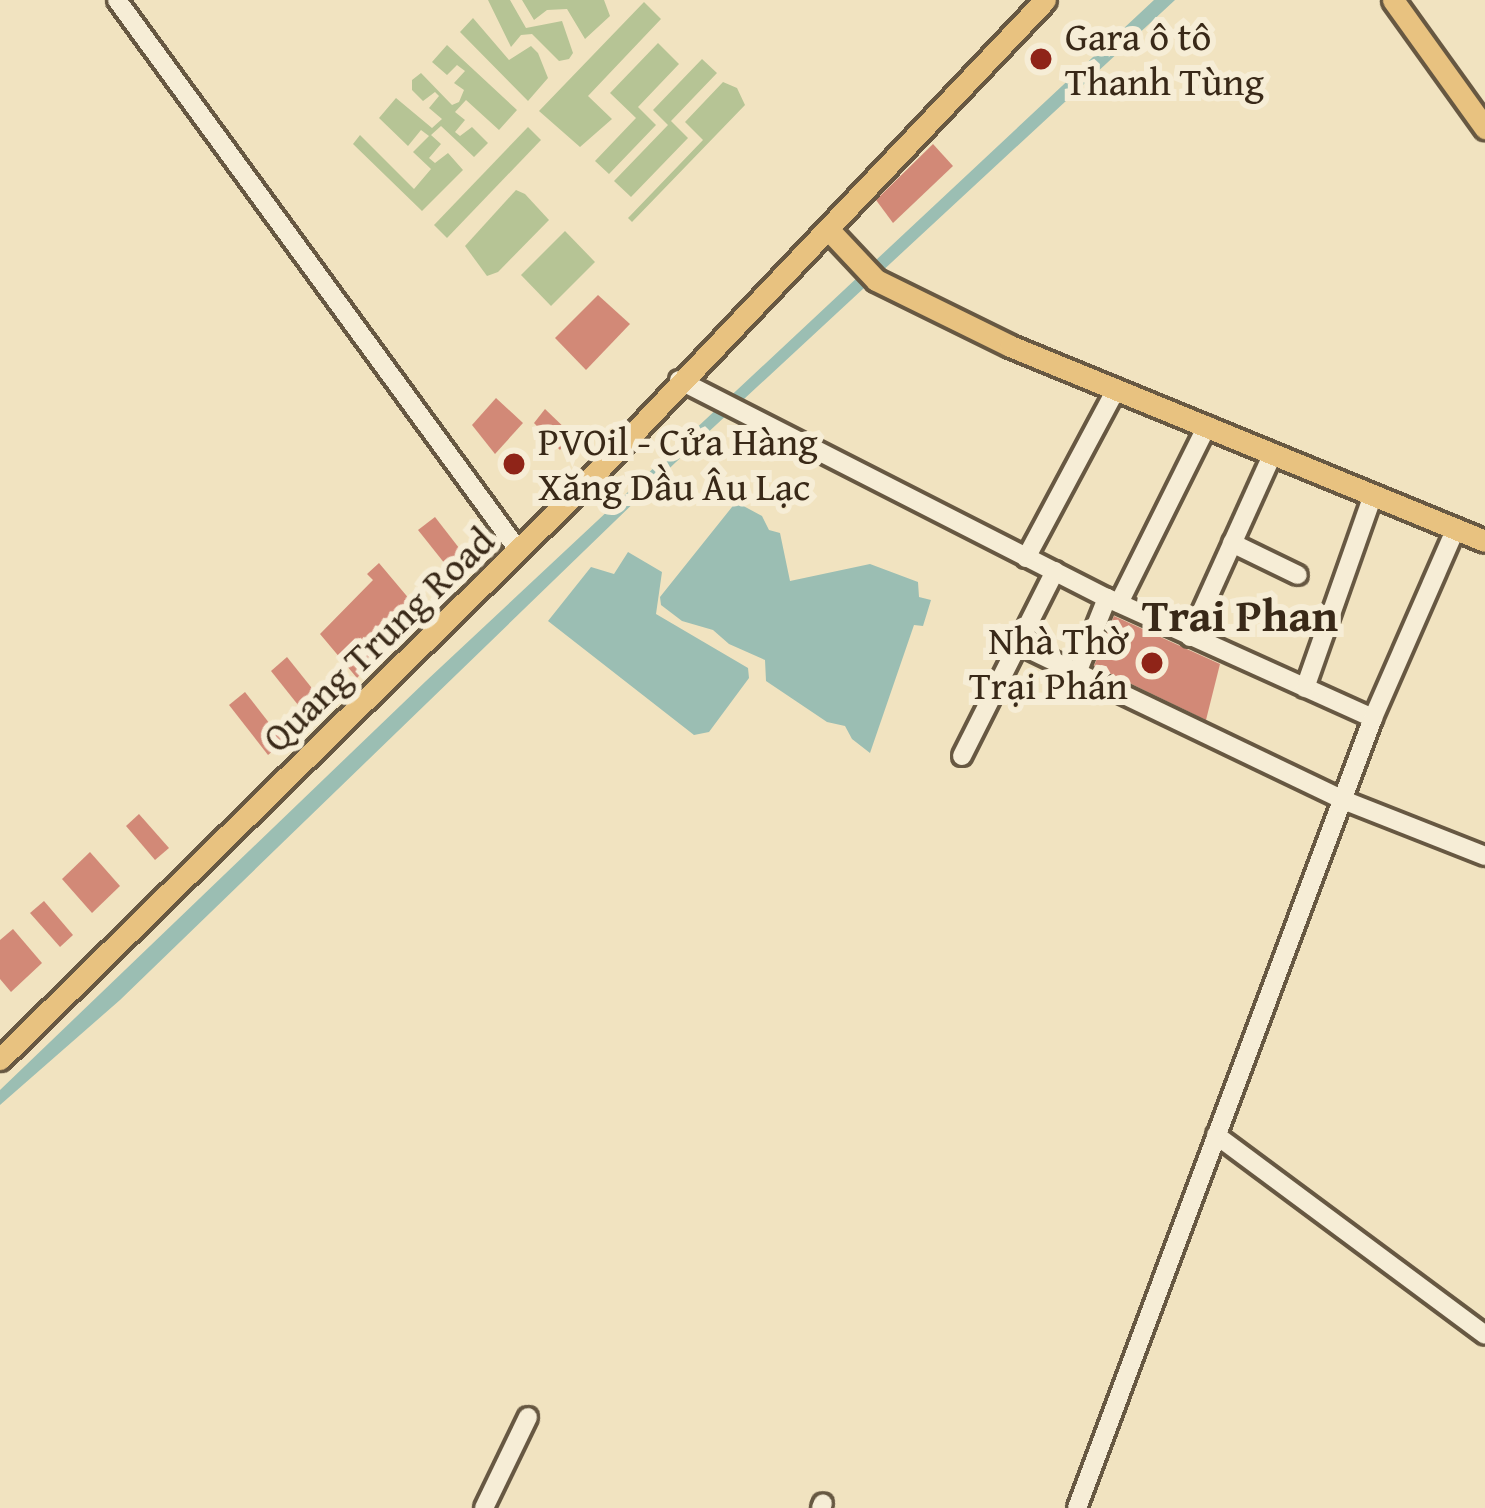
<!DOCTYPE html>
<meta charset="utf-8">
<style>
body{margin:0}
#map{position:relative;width:1485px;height:1508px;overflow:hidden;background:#f1e3c0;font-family:"Gentium Book Plus",serif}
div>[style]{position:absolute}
.green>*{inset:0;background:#b6c495}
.water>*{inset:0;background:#9bbeb3}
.building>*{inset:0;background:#d28977}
.roads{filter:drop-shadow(3px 0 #675842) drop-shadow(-3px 0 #675842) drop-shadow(0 3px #675842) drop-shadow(0 -3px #675842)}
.minor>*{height:18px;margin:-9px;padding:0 9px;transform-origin:9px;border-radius:9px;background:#f6edd6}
.major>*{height:21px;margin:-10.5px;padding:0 10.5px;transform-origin:10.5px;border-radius:10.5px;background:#e8c280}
.dots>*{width:33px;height:33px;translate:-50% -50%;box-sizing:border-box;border:6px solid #f6edd6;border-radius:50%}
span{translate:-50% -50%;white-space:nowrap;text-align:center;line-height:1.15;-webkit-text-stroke:12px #f6edd6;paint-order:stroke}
.poi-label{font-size:39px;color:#392918}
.left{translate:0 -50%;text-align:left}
.right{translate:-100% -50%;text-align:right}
.street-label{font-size:39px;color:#392918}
.quarter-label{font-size:45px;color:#392918;font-weight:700}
</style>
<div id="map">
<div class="green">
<div style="clip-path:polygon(488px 0,510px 0,526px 28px,562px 21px,573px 53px,569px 59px,559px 61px,532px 34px,521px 35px,511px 47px)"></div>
<div style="clip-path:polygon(522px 0,604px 0,610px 16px,585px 39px,567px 9px,547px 10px,534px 20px)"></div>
<div style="clip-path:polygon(644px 2px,661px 19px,588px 96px,612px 119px,580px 147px,539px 111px)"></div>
<div style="clip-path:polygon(473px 18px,509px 60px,531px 46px,538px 53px,548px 78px,528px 101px,460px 32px)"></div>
<div style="clip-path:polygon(658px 43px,679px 64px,638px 107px,656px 125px,609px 174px,595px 161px,636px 118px,610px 93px)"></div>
<div style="clip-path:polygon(447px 45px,517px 110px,499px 130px,466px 100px,455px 112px,465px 120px,455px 132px,460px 136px,472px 127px,488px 143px,474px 157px,441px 126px,431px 135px,441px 144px,429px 158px,435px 163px,448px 153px,463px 170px,422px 211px,353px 144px,360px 135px,414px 189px,431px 169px,413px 152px,429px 136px,421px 130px,408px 146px,379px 118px,396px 98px,432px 128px,442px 119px,429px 108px,439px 96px,435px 92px,423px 101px,412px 90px,412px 80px,421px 73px,452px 105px,459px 102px,464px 90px,454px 83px,465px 71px,457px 65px,447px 75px,432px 62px)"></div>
<div style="clip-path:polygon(702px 59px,717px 73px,671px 121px,688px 138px,631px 197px,614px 181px,668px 125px,653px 110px)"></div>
<div style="clip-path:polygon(723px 82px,737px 88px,745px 105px,632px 222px,628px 218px,703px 140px,685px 122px)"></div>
<div style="clip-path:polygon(528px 127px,541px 140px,447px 238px,434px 225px)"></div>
<div style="clip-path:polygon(516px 190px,525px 194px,549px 220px,498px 272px,487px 276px,465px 246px)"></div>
<div style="clip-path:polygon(565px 231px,595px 262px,551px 306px,521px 275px)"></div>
</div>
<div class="water">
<div style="clip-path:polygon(1154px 0,1175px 0,676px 462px,120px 1000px,0 1105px,0 1090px,426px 681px)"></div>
<div style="clip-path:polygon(736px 502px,762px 516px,769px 530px,780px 533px,790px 581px,870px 564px,918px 582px,919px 597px,931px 600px,923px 626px,914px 625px,870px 753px,852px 739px,845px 726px,827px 722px,766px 681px,765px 660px,729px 644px,713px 630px,682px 621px,661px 605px,660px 597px)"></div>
<div style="clip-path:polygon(628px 552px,662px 572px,656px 614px,748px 668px,749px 678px,709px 732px,694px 735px,548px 621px,591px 567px,614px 574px)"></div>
</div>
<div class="building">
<div style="clip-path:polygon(933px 144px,953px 166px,893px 223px,876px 200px)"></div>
<div style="clip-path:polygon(598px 295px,630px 324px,586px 370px,555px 338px)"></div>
<div style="clip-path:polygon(496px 398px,523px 423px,495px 454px,472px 425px)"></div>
<div style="clip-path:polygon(545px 409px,571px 434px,560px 450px,534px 423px)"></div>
<div style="clip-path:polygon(435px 517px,473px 566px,457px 579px,418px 530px)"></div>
<div style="clip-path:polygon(379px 563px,416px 607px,398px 622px,404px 629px,357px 678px,320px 634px,373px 580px,367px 574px)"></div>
<div style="clip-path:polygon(1114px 616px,1220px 664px,1206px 720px,1094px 666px)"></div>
<div style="clip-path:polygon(287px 657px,327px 707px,310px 720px,271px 671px)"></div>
<div style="clip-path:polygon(245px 692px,284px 742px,268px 755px,229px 705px)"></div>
<div style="clip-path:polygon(139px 814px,169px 848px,155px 860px,126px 826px)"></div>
<div style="clip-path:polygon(90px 852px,120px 886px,92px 913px,62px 879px)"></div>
<div style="clip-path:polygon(44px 901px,73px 935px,60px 947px,30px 913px)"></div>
<div style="clip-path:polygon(13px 929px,42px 963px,11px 992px,0 979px,0 940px)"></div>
</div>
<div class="roads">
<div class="minor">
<div style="left:117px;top:0;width:682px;rotate:53.89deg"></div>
<div style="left:679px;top:380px;width:480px;rotate:27deg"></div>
<div style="left:1107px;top:598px;width:292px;rotate:24.3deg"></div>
<div style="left:1232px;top:543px;width:73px;rotate:25.9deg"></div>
<div style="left:1026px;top:558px;width:189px;rotate:-61.9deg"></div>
<div style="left:1119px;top:603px;width:198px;rotate:-63.6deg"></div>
<div style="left:1190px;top:637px;width:202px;rotate:-65.7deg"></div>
<div style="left:1020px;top:645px;width:358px;rotate:25.6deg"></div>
<div style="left:1343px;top:800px;width:153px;rotate:21.5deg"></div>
<div style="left:1077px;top:673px;width:81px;rotate:-68.2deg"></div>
<div style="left:1305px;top:688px;width:205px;rotate:-70.6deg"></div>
<div style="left:962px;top:756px;width:207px;rotate:-63.3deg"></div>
<div style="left:1216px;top:1135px;width:335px;rotate:36.6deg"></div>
<div style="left:484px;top:1508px;width:101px;rotate:-64.2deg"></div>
<div style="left:821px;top:1508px;width:5px;rotate:-68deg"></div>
<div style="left:1077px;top:1508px;width:844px;rotate:-69.46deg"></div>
<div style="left:1373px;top:718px;width:205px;rotate:-66.4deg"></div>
</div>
<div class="major">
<div style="left:1393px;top:0;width:158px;rotate:54.3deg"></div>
<div style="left:828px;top:229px;width:70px;rotate:46.7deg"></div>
<div style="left:876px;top:280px;width:149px;rotate:26.2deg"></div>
<div style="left:1010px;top:346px;width:513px;rotate:22.32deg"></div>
<div style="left:0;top:1059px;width:822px;rotate:-44.51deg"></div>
<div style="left:586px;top:483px;width:666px;rotate:-46.46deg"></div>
</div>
</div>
<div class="dots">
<div style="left:1041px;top:59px;background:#8f2418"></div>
<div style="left:514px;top:464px;background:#8f2418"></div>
<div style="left:1152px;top:663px;background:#8f2418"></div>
</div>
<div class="poi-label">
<span class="left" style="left:1065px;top:59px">Gara ô tô<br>Thanh Tùng</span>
<span class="left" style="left:538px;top:464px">PVOil - Cửa Hàng<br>Xăng Dầu Âu Lạc</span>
<span class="right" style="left:1128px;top:663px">Nhà Thờ<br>Trại Phán</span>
</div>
<div class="street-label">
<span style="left:378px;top:639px;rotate:-44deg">Quang Trung Road</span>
</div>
<div class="quarter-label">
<span style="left:1240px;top:615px">Trai Phan</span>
</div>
</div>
